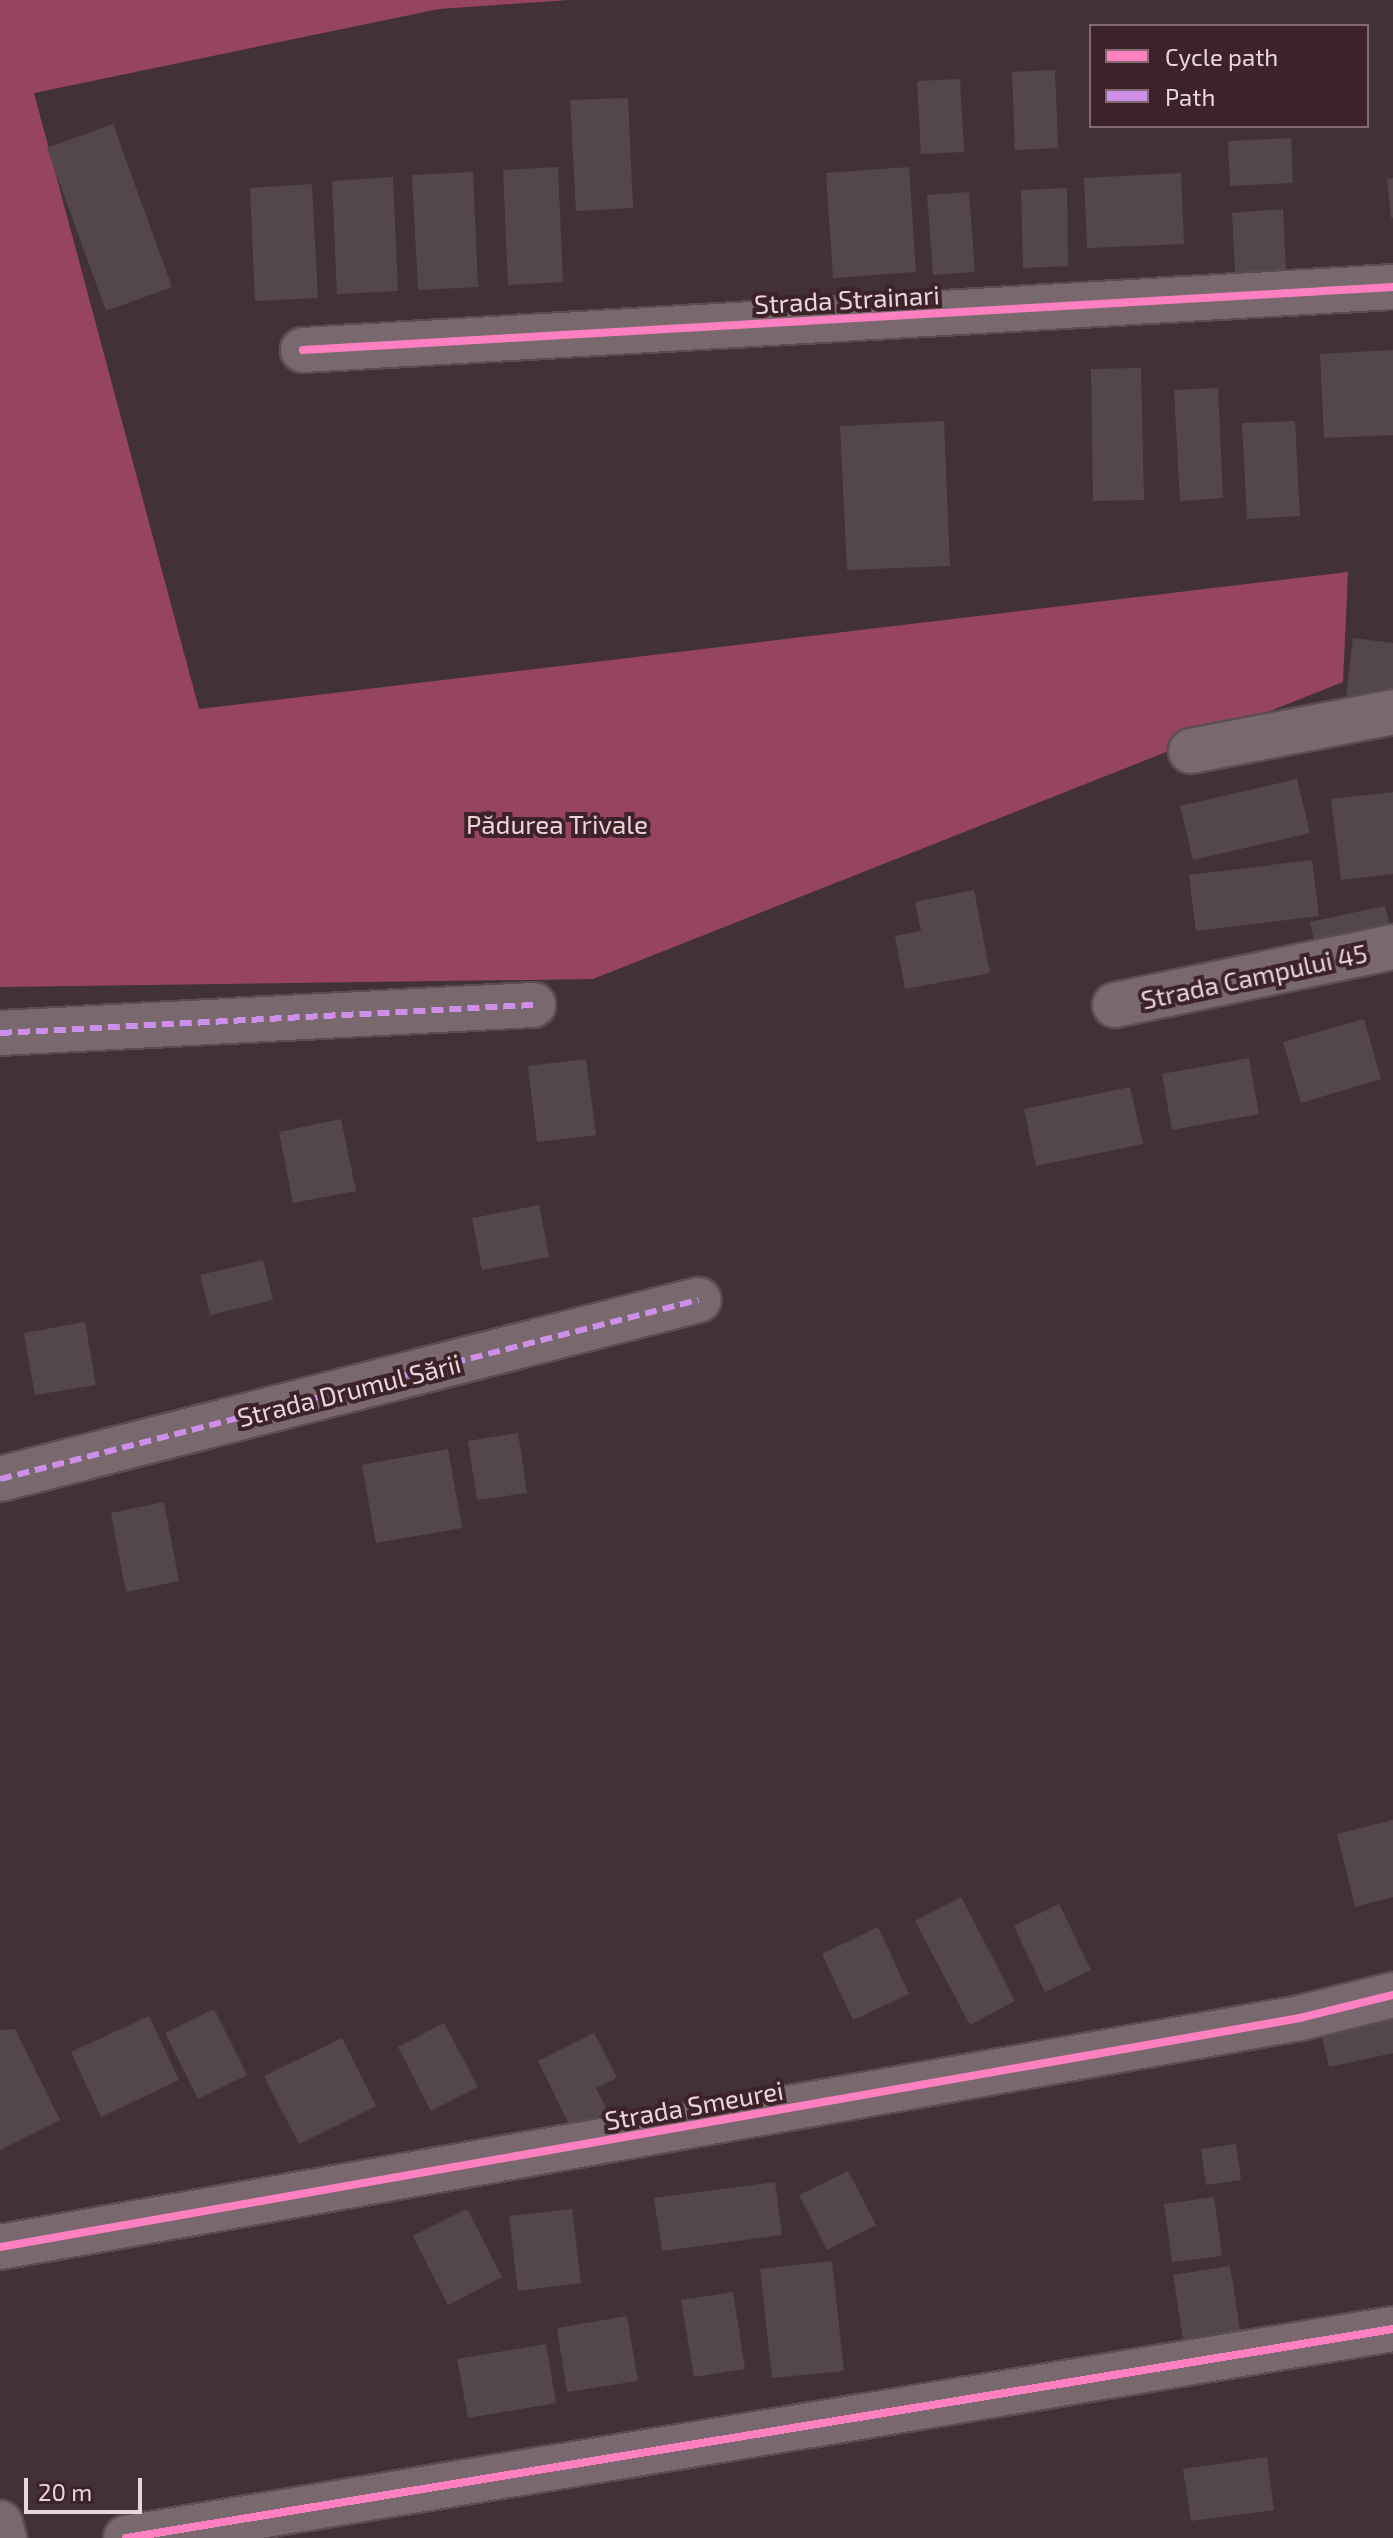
<!DOCTYPE html>
<meta charset="utf-8">
<style>
body{margin:0}
#map{position:relative;width:1393px;height:2538px;overflow:hidden;background:#423237;font-family:"Exo 2",sans-serif}
div>[style]{position:absolute}
.forest>*{inset:0;background:#974461}
.building>*{inset:0;background:#54474b}
.roads{filter:drop-shadow(2px 0 #5b4e52) drop-shadow(-2px 0 #5b4e52) drop-shadow(0 2px #5b4e52) drop-shadow(0 -2px #5b4e52)}
.street>*{height:44px;margin:-22px;padding:0 22px;transform-origin:22px;border-radius:22px;background:#79696e}
.quiet>*{height:6px;margin-top:-3px;transform-origin:0;background:repeating-linear-gradient(90deg,#ce8fe9 0 12px,transparent 0 18px)}
.cycleway>*{height:8px;margin:-4px;padding:0 4px;transform-origin:4px;border-radius:4px;background:#ff80c0}
span{translate:-50% -50%;white-space:nowrap;text-align:center;line-height:1.15;-webkit-text-stroke:8px #3d222a;paint-order:stroke}
.street-label{font-size:26px;color:#e9d7dc}
.park-label{font-size:26px;color:#eed3d9}
.legend{position:absolute;left:1089px;top:24px;width:280px;height:104px;box-sizing:border-box;background:#3d222a;border:2px solid #826a71;margin:0;padding:10px 14px;list-style:none;font-size:24px;color:#e9d7dc}
.legend li{display:flex;align-items:center;gap:16px;height:40px}
.legend b{width:40px;border:2px solid #826a71}
.scale{position:absolute;left:24px;top:2478px;width:118px;height:36px;box-sizing:border-box;border:4px solid #e9d7dc;border-top:0;padding-left:10px;font-size:24px;line-height:28px;white-space:nowrap;color:#e9d7dc;-webkit-text-stroke:6px #3d222a;paint-order:stroke}
</style>
<div id="map">
<div class="forest">
<div style="clip-path:polygon(0 0,569px 0,439px 9px,34px 93px,199px 709px,1348px 572px,1343px 682px,593px 979px,0 987px)"></div>
</div>
<div class="building">
<div style="clip-path:polygon(1055px 70px,1058px 148px,1015px 150px,1012px 72px)"></div>
<div style="clip-path:polygon(960px 79px,964px 152px,921px 154px,917px 81px)"></div>
<div style="clip-path:polygon(628px 98px,633px 208px,576px 211px,570px 100px)"></div>
<div style="clip-path:polygon(113px 124px,172px 287px,106px 311px,47px 148px)"></div>
<div style="clip-path:polygon(1291px 138px,1293px 183px,1230px 186px,1228px 141px)"></div>
<div style="clip-path:polygon(558px 167px,563px 282px,508px 285px,503px 170px)"></div>
<div style="clip-path:polygon(909px 167px,916px 272px,833px 278px,826px 173px)"></div>
<div style="clip-path:polygon(473px 172px,478px 287px,418px 290px,412px 175px)"></div>
<div style="clip-path:polygon(1181px 173px,1184px 244px,1087px 248px,1084px 178px)"></div>
<div style="clip-path:polygon(393px 177px,398px 291px,337px 294px,332px 181px)"></div>
<div style="clip-path:polygon(1393px 178px,1393px 218px,1391px 218px,1387px 179px)"></div>
<div style="clip-path:polygon(312px 184px,318px 298px,255px 301px,250px 188px)"></div>
<div style="clip-path:polygon(1067px 188px,1068px 266px,1023px 268px,1021px 190px)"></div>
<div style="clip-path:polygon(969px 192px,975px 272px,933px 275px,927px 195px)"></div>
<div style="clip-path:polygon(1283px 209px,1286px 270px,1235px 273px,1232px 213px)"></div>
<div style="clip-path:polygon(1393px 350px,1393px 435px,1324px 438px,1320px 354px)"></div>
<div style="clip-path:polygon(1141px 368px,1144px 500px,1093px 501px,1091px 369px)"></div>
<div style="clip-path:polygon(1218px 388px,1223px 498px,1180px 501px,1174px 390px)"></div>
<div style="clip-path:polygon(944px 421px,950px 566px,847px 570px,840px 426px)"></div>
<div style="clip-path:polygon(1295px 421px,1300px 516px,1247px 519px,1242px 423px)"></div>
<div style="clip-path:polygon(1353px 638px,1393px 643px,1393px 705px,1344px 716px)"></div>
<div style="clip-path:polygon(1297px 779px,1310px 833px,1193px 860px,1180px 806px)"></div>
<div style="clip-path:polygon(1393px 792px,1393px 874px,1341px 880px,1331px 799px)"></div>
<div style="clip-path:polygon(1312px 860px,1319px 916px,1196px 931px,1189px 875px)"></div>
<div style="clip-path:polygon(974px 890px,990px 973px,905px 989px,895px 936px,921px 931px,915px 902px)"></div>
<div style="clip-path:polygon(1385px 906px,1391px 933px,1316px 949px,1310px 922px)"></div>
<div style="clip-path:polygon(1364px 1019px,1381px 1079px,1301px 1103px,1283px 1042px)"></div>
<div style="clip-path:polygon(1249px 1058px,1259px 1114px,1172px 1130px,1162px 1074px)"></div>
<div style="clip-path:polygon(586px 1059px,596px 1135px,537px 1142px,528px 1066px)"></div>
<div style="clip-path:polygon(1130px 1087px,1143px 1144px,1036px 1166px,1024px 1109px)"></div>
<div style="clip-path:polygon(341px 1119px,356px 1191px,293px 1203px,279px 1132px)"></div>
<div style="clip-path:polygon(539px 1205px,549px 1257px,482px 1270px,472px 1218px)"></div>
<div style="clip-path:polygon(263px 1260px,273px 1300px,210px 1315px,200px 1275px)"></div>
<div style="clip-path:polygon(85px 1322px,96px 1385px,35px 1395px,24px 1333px)"></div>
<div style="clip-path:polygon(518px 1433px,527px 1493px,477px 1500px,468px 1441px)"></div>
<div style="clip-path:polygon(448px 1449px,462px 1528px,376px 1543px,362px 1465px)"></div>
<div style="clip-path:polygon(164px 1502px,179px 1581px,126px 1592px,111px 1513px)"></div>
<div style="clip-path:polygon(1393px 1820px,1393px 1897px,1355px 1907px,1337px 1834px)"></div>
<div style="clip-path:polygon(961px 1897px,1015px 2001px,970px 2025px,915px 1921px)"></div>
<div style="clip-path:polygon(1059px 1904px,1091px 1970px,1045px 1992px,1014px 1926px)"></div>
<div style="clip-path:polygon(878px 1927px,909px 1994px,853px 2020px,822px 1954px)"></div>
<div style="clip-path:polygon(214px 2009px,247px 2075px,198px 2099px,165px 2033px)"></div>
<div style="clip-path:polygon(1393px 2013px,1393px 2053px,1329px 2067px,1320px 2029px)"></div>
<div style="clip-path:polygon(149px 2016px,179px 2080px,101px 2117px,71px 2052px)"></div>
<div style="clip-path:polygon(444px 2023px,478px 2087px,431px 2111px,398px 2047px)"></div>
<div style="clip-path:polygon(15px 2029px,60px 2120px,0 2150px,0 2030px)"></div>
<div style="clip-path:polygon(594px 2033px,617px 2078px,596px 2088px,608px 2112px,572px 2130px,538px 2061px)"></div>
<div style="clip-path:polygon(342px 2038px,376px 2106px,299px 2144px,264px 2076px)"></div>
<div style="clip-path:polygon(1236px 2144px,1241px 2180px,1206px 2185px,1201px 2149px)"></div>
<div style="clip-path:polygon(848px 2171px,876px 2225px,827px 2250px,799px 2195px)"></div>
<div style="clip-path:polygon(775px 2182px,782px 2235px,662px 2251px,654px 2198px)"></div>
<div style="clip-path:polygon(1214px 2197px,1222px 2256px,1172px 2262px,1164px 2204px)"></div>
<div style="clip-path:polygon(467px 2209px,502px 2277px,448px 2305px,413px 2236px)"></div>
<div style="clip-path:polygon(572px 2209px,581px 2283px,518px 2291px,509px 2216px)"></div>
<div style="clip-path:polygon(832px 2261px,844px 2371px,772px 2378px,760px 2269px)"></div>
<div style="clip-path:polygon(1230px 2266px,1240px 2330px,1183px 2339px,1173px 2275px)"></div>
<div style="clip-path:polygon(733px 2292px,745px 2369px,694px 2377px,681px 2300px)"></div>
<div style="clip-path:polygon(627px 2316px,638px 2381px,567px 2392px,557px 2328px)"></div>
<div style="clip-path:polygon(546px 2344px,556px 2403px,468px 2418px,457px 2359px)"></div>
<div style="clip-path:polygon(1267px 2457px,1274px 2510px,1191px 2521px,1183px 2469px)"></div>
</div>
<div class="roads">
<div class="street">
<div style="left:303px;top:350px;width:1092px;rotate:-3.31deg"></div>
<div style="left:1191px;top:751px;width:206px;rotate:-10.9deg"></div>
<div style="left:1115px;top:1005px;width:284px;rotate:-11.8deg"></div>
<div style="left:0;top:1033px;width:534px;rotate:-3.01deg"></div>
<div style="left:0;top:1479px;width:721px;rotate:-14.38deg"></div>
<div style="left:0;top:2247px;width:1320px;rotate:-9.99deg"></div>
<div style="left:1300px;top:2018px;width:96px;rotate:-13.9deg"></div>
<div style="left:0;top:2523px;width:16px;rotate:75deg"></div>
<div style="left:126px;top:2538px;width:1284px;rotate:-9.37deg"></div>
</div>
</div>
<div class="quiet">
<div style="left:0;top:1033px;width:534px;rotate:-3.01deg"></div>
<div style="left:0;top:1479px;width:721px;rotate:-14.38deg"></div>
</div>
<div class="cycleway">
<div style="left:303px;top:350px;width:1092px;rotate:-3.31deg"></div>
<div style="left:0;top:2247px;width:1320px;rotate:-9.99deg"></div>
<div style="left:1300px;top:2018px;width:96px;rotate:-13.9deg"></div>
<div style="left:126px;top:2538px;width:1284px;rotate:-9.37deg"></div>
</div>
<div class="street-label">
<span style="left:847px;top:299px;rotate:-3deg">Strada Strainari</span>
<span style="left:1254px;top:976px;rotate:-12deg">Strada Campului 45</span>
<span style="left:349px;top:1390px;rotate:-14deg">Strada Drumul Sării</span>
<span style="left:694px;top:2105px;rotate:-10deg">Strada Smeurei</span>
</div>
<div class="park-label">
<span style="left:557px;top:824px">Pădurea Trivale</span>
</div>
<ul class="legend">
<li><b style="height:10px;background:#ff80c0"></b>Cycle path</li>
<li><b style="height:10px;background:#ce8fe9"></b>Path</li>
</ul>
<div class="scale">20 m</div>
</div>
